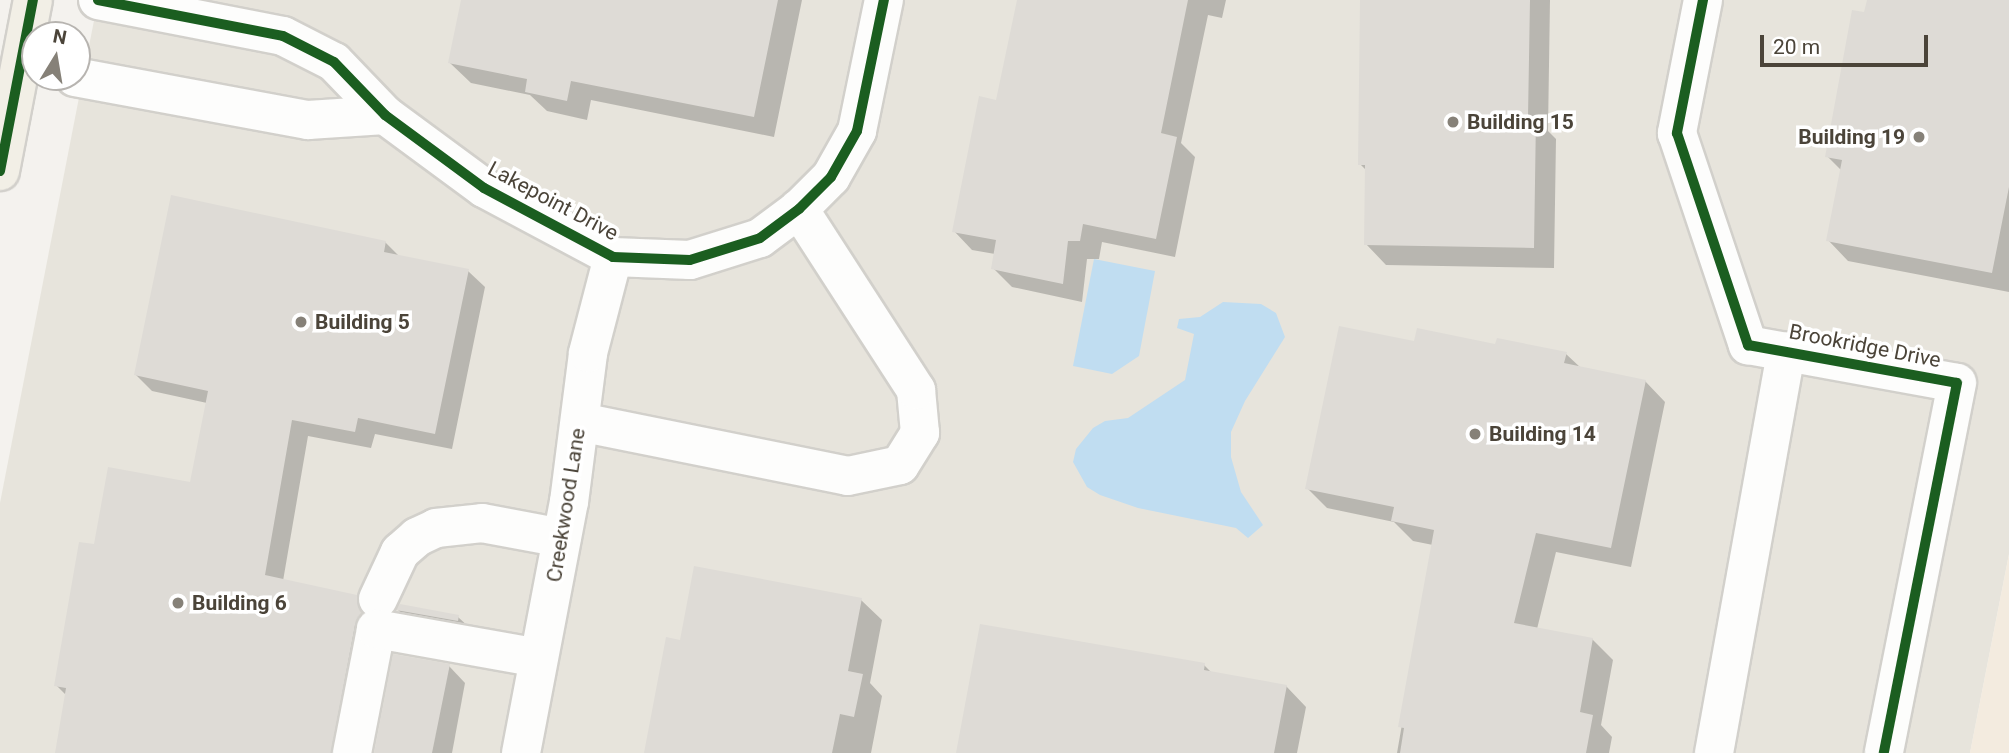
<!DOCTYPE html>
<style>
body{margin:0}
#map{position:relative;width:2009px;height:753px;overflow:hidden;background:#f4f2ee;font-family:Roboto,sans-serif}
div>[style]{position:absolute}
.residential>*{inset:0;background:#e7e4dc}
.commercial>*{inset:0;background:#f3ebdf}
.water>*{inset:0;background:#c0ddf1}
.shadow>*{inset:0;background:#0003}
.building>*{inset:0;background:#dedbd6}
.roads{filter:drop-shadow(2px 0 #d2d0cb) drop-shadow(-2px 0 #d2d0cb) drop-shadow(0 2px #d2d0cb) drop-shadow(0 -2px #d2d0cb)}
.minor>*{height:38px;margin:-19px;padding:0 19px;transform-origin:19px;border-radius:19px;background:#fdfdfc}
.major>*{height:38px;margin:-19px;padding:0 19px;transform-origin:19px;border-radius:19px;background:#f2efe6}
.cycleway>*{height:10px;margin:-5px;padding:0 5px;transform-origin:5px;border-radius:5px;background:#1b5e20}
.dots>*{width:19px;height:19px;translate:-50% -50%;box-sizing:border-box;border:4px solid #fff;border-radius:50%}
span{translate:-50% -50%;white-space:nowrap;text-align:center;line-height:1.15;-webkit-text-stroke:7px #fff;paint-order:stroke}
.poi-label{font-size:21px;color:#4b4439;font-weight:700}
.left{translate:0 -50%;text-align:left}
.right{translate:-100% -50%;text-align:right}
.street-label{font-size:21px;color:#4b4439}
.north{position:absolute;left:21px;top:21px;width:70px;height:70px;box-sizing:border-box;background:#fff;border:2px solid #b7b4b0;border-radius:50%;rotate:11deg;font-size:19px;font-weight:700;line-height:28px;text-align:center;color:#4b4439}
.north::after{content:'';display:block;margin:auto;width:24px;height:32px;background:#868178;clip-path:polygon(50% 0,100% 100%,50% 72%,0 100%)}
.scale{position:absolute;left:1760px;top:35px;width:168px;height:32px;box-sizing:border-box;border:4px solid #4b4439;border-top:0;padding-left:9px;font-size:21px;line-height:24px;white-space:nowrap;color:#4b4439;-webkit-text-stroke:5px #fff;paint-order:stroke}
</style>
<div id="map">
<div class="residential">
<div style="clip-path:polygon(98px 0,2009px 0,2009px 554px,1970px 753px,0 753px,0 503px)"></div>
</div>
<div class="commercial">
<div style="clip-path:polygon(2009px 554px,2009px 753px,1970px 753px)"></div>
</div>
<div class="water">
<div style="clip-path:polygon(1094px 259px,1155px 271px,1139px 356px,1112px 374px,1073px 366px)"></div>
<div style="clip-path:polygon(1223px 302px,1261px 304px,1276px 313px,1285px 337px,1245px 401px,1231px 432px,1231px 457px,1241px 492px,1263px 525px,1248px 538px,1236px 528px,1138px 508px,1100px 495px,1087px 487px,1073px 462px,1076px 449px,1093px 428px,1105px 421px,1128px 418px,1185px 380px,1194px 334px,1177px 328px,1179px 319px,1200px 317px)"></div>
</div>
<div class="shadow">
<div style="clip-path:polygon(463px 0,802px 0,774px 137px,591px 100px,587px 120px,547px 111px,530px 95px,471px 83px,450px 63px)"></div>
<div style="clip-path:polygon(1019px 0,1226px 0,1222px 18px,1208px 15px,1181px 143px,1195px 157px,1175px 257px,1102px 242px,1099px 259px,1087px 259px,1082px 302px,1012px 287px,993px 268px,995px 254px,972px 250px,954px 231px,997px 102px)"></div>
<div style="clip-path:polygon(1362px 0,1550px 0,1548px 131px,1556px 139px,1554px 268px,1386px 265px,1366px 244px,1367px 171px,1360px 164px)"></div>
<div style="clip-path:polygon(1868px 0,2009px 0,2009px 292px,1848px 261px,1828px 240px,1842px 171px,1827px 156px)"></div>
<div style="clip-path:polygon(385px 242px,400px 257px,468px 271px,485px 287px,452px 449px,375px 434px,371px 448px,308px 436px,283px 581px,356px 597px,373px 614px,349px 753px,57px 753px,67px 696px,56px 685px,96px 546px,192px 484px,207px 403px,152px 391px,135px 374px)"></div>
<div style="clip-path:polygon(1415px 344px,1566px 354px,1581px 368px,1645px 381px,1665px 402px,1631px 567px,1556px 552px,1537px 629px,1592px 639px,1613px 660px,1601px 725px,1612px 737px,1609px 753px,1397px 753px,1433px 545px,1413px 541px,1394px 522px,1327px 508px,1307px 488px)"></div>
<div style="clip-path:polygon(861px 600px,882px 620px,870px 683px,882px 696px,871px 753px,646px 753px,681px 642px)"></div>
<div style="clip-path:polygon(398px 610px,458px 617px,471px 629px,410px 622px)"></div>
<div style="clip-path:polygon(1204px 665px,1213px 674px,1286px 686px,1306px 707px,1297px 753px,958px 753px)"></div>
<div style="clip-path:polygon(449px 666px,465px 683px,452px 753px,376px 753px)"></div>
</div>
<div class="building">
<div style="clip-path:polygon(461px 0,778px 0,754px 117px,571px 81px,567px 101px,525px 92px,527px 79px,448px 63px)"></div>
<div style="clip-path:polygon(1017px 0,1188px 0,1161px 133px,1177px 137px,1156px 239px,1083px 224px,1080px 241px,1068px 241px,1063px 284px,991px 269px,996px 240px,952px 232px,979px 96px,996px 100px)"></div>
<div style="clip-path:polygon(1360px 0,1530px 0,1528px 117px,1536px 117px,1534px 248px,1364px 245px,1365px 165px,1358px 165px)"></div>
<div style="clip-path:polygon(1867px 0,2009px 0,2009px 187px,1992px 273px,1826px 241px,1842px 160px,1825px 157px,1852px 10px,1864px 12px)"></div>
<div style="clip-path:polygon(171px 195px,386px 241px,384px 252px,469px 269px,435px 434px,358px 418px,355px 432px,292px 420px,265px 575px,357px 595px,362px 613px,355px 625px,331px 753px,55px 753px,66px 688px,54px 686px,79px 542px,94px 544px,108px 467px,190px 482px,208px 391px,134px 375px)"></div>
<div style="clip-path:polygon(1339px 326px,1414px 341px,1417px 328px,1495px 344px,1497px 338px,1567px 352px,1564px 363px,1646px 380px,1611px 548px,1536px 533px,1514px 623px,1593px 638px,1580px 712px,1593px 715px,1586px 753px,1400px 753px,1404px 728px,1398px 727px,1434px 530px,1391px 521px,1394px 507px,1305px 489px)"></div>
<div style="clip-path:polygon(694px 566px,862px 598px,848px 671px,863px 674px,854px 717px,840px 714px,832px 753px,644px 753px,666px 637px,680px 640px)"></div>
<div style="clip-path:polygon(400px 604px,459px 615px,458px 621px,396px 610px)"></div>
<div style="clip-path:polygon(980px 624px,1205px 663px,1204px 670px,1287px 685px,1274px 753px,956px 753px)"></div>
<div style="clip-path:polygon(393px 654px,450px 664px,432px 753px,374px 753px)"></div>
</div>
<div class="roads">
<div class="minor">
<div style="left:98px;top:0;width:188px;rotate:11deg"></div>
<div style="left:283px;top:36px;width:57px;rotate:27deg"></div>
<div style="left:334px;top:62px;width:74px;rotate:46.1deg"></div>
<div style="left:385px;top:115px;width:123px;rotate:36.4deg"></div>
<div style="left:484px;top:188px;width:146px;rotate:28.1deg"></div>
<div style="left:613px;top:257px;width:77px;rotate:2.2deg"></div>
<div style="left:690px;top:260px;width:73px;rotate:-17.4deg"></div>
<div style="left:760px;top:238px;width:49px;rotate:-36.6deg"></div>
<div style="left:799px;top:209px;width:45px;rotate:-45deg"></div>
<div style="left:831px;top:177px;width:53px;rotate:-60.5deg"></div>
<div style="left:857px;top:131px;width:134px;rotate:-78.4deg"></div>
<div style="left:1703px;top:0;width:136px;rotate:101.1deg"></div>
<div style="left:1677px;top:133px;width:224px;rotate:71.5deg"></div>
<div style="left:1748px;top:345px;width:212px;rotate:10.3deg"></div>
<div style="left:1957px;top:383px;width:377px;rotate:101.2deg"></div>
<div style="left:75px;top:77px;width:237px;rotate:10.5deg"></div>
<div style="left:308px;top:120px;width:77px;rotate:-3.7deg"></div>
<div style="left:580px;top:422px;width:273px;rotate:11.4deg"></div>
<div style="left:848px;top:476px;width:53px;rotate:-11.9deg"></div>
<div style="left:900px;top:465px;width:38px;rotate:-58deg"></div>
<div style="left:920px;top:433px;width:43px;rotate:-95.3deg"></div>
<div style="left:916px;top:390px;width:216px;rotate:-122.9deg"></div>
<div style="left:378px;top:599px;width:52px;rotate:-64.9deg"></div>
<div style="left:400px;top:552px;width:23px;rotate:-41deg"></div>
<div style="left:417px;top:537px;width:21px;rotate:-25deg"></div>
<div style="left:436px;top:528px;width:46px;rotate:-6.2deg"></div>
<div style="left:482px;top:523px;width:81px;rotate:10.6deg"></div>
<div style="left:352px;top:753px;width:126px;rotate:-79deg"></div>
<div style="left:376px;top:629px;width:165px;rotate:10.1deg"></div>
<div style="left:521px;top:753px;width:256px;rotate:-79.2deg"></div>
<div style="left:569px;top:502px;width:150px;rotate:-82.7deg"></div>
<div style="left:588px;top:353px;width:99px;rotate:-75.4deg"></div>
<div style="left:1714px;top:753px;width:408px;rotate:-79.8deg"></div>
</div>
<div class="major">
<div style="left:0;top:171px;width:174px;rotate:-79.1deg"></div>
</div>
</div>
<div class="cycleway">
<div style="left:98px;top:0;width:188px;rotate:11deg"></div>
<div style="left:283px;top:36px;width:57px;rotate:27deg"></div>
<div style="left:334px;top:62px;width:74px;rotate:46.1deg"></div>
<div style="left:385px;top:115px;width:123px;rotate:36.4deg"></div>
<div style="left:484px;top:188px;width:146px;rotate:28.1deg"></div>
<div style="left:613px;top:257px;width:77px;rotate:2.2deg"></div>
<div style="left:690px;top:260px;width:73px;rotate:-17.4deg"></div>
<div style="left:760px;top:238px;width:49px;rotate:-36.6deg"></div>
<div style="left:799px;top:209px;width:45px;rotate:-45deg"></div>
<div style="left:831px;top:177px;width:53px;rotate:-60.5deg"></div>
<div style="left:857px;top:131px;width:134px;rotate:-78.4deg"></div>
<div style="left:1703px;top:0;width:136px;rotate:101.1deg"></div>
<div style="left:1677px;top:133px;width:224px;rotate:71.5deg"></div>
<div style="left:1748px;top:345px;width:212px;rotate:10.3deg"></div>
<div style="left:1957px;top:383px;width:377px;rotate:101.2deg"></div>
<div style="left:0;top:171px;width:174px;rotate:-79.1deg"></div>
</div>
<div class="dots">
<div style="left:1453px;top:122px;background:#868178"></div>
<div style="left:1919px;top:137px;background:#868178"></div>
<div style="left:301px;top:322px;background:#868178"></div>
<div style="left:1475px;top:434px;background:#868178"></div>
<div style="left:178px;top:603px;background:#868178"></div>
</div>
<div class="poi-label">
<span class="left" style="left:1467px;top:122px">Building 15</span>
<span class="right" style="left:1905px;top:137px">Building 19</span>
<span class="left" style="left:315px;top:322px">Building 5</span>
<span class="left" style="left:1489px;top:434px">Building 14</span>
<span class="left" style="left:192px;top:603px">Building 6</span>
</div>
<div class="street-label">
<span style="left:553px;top:201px;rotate:28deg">Lakepoint Drive</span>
<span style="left:1865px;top:346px;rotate:11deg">Brookridge Drive</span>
<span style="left:566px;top:505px;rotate:-81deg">Creekwood Lane</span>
</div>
<div class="north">N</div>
<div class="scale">20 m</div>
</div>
